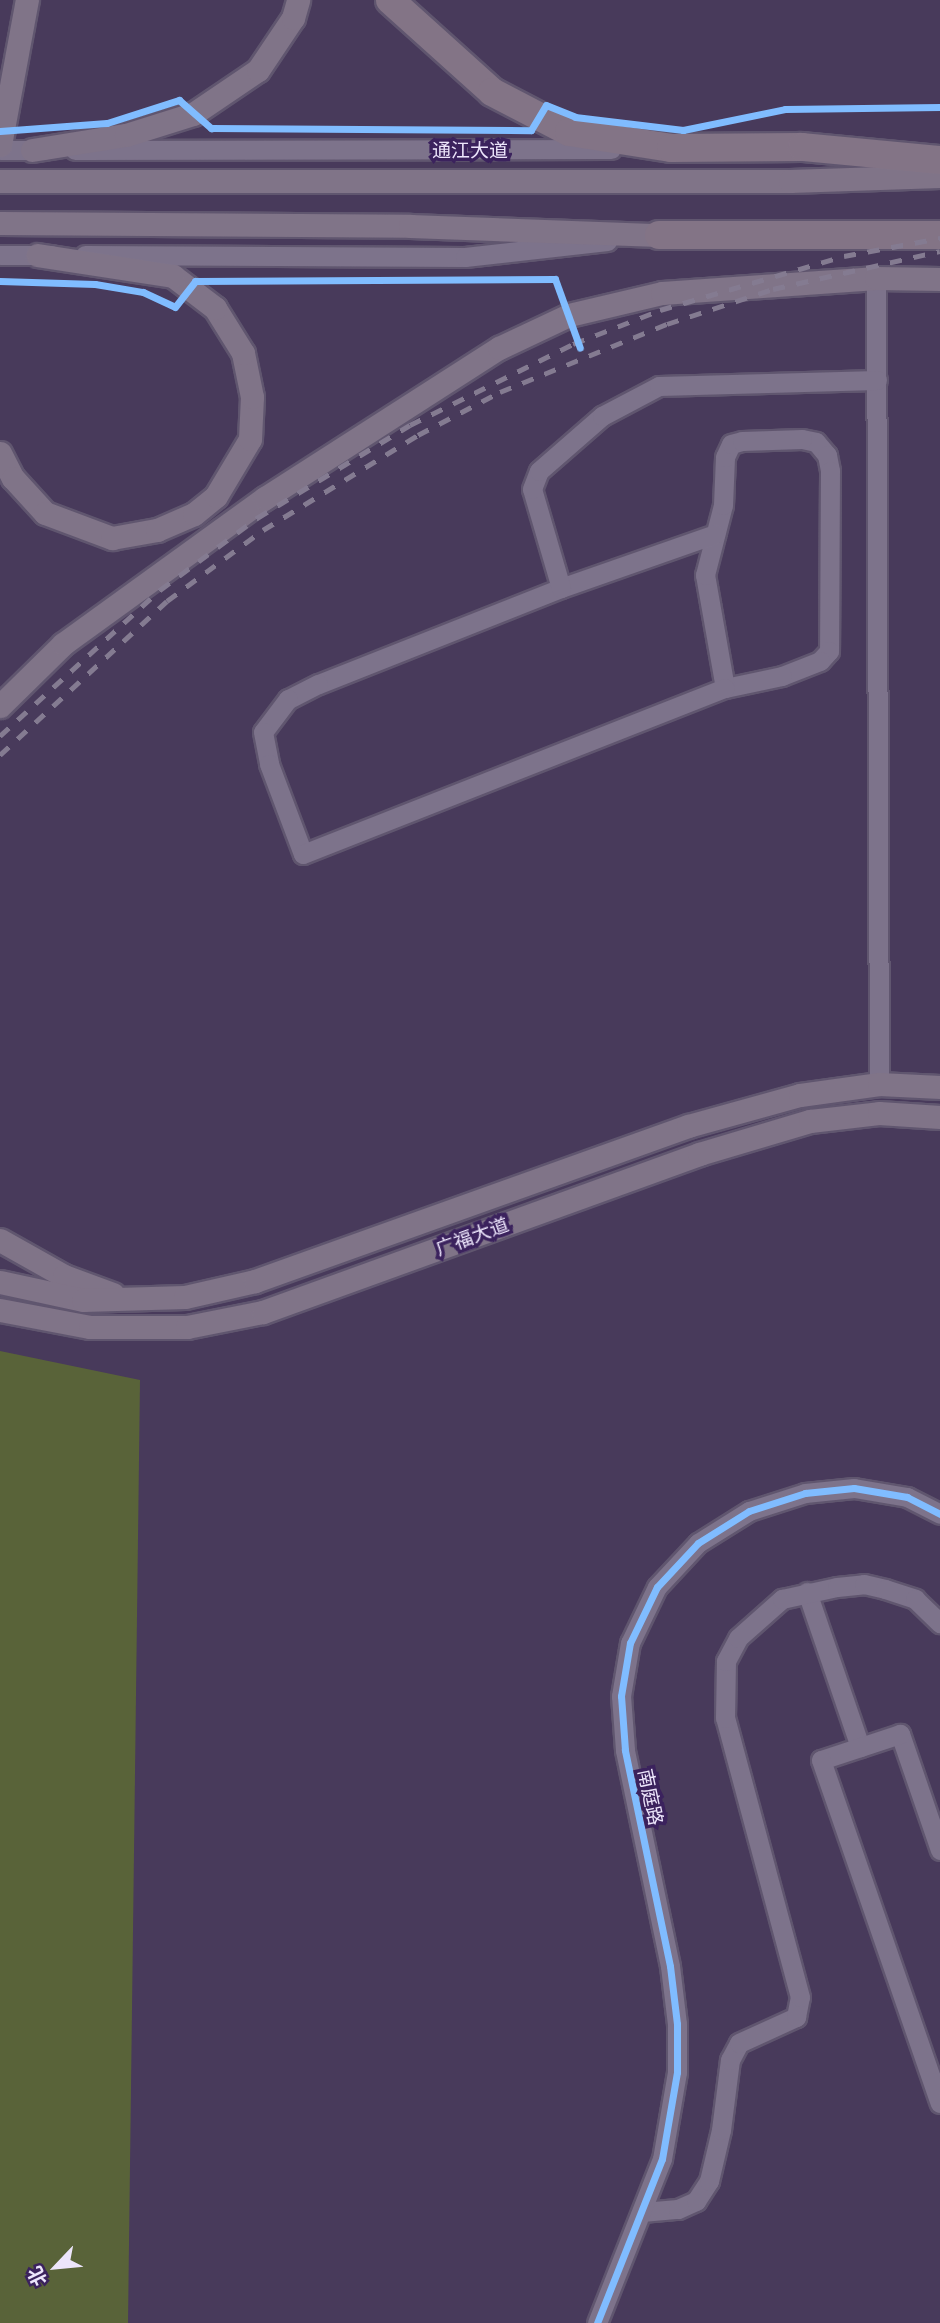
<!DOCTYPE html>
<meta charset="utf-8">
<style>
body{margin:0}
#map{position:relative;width:940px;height:2323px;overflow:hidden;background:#483a5b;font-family:"Golos Text","Noto Sans SC",sans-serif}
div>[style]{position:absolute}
.green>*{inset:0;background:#596339}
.roads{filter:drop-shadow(2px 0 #60566f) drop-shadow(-2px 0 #60566f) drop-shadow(0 2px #60566f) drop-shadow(0 -2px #60566f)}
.minor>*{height:19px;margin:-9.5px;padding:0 9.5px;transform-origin:9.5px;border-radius:9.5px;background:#7d738b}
.major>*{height:23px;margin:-11.5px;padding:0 11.5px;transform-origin:11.5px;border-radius:11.5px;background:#807488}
.highway>*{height:28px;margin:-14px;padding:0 14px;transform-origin:14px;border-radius:14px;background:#837486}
.rail>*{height:5px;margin-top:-2.5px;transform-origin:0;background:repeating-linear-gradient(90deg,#847b91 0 12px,transparent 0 24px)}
.cycleway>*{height:7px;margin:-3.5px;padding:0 3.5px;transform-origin:3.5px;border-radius:3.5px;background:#80bcff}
span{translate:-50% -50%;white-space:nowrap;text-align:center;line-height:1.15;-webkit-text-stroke:7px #3b225d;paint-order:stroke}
.street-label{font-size:19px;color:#ece5fb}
.north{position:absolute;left:21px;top:2232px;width:70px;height:70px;-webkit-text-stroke:5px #3b225d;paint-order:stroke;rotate:244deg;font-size:19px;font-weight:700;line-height:28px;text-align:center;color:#ece5fb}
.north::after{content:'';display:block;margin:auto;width:24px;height:32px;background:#ece5fb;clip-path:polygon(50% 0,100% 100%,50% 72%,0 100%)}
</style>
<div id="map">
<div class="green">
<div style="clip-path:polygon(0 1351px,140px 1380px,128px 2323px,0 2323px)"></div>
</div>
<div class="roads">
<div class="minor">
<div style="left:0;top:150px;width:44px"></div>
<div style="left:75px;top:150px;width:536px;rotate:-0.11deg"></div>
<div style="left:0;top:255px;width:51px"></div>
<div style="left:85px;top:255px;width:380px;rotate:0.3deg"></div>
<div style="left:465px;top:257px;width:143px;rotate:-6.4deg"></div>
<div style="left:876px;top:278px;width:806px;rotate:89.79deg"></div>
<div style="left:802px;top:439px;width:14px;rotate:12deg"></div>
<div style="left:816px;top:442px;width:17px;rotate:50deg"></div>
<div style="left:827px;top:455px;width:16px;rotate:79deg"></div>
<div style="left:830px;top:471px;width:180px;rotate:90.3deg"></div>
<div style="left:829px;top:651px;width:13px;rotate:132deg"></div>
<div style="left:820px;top:661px;width:41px;rotate:158.5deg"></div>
<div style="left:782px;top:676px;width:58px;rotate:168.1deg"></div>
<div style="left:725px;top:688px;width:115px;rotate:-100deg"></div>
<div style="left:705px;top:575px;width:72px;rotate:-75.6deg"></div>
<div style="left:723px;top:505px;width:48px;rotate:-87.6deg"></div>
<div style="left:725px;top:457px;width:14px;rotate:-65deg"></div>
<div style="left:731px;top:444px;width:11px;rotate:-15deg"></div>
<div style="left:742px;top:441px;width:60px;rotate:-1.9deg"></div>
<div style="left:715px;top:534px;width:163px;rotate:160.7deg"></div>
<div style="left:561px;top:588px;width:261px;rotate:158.4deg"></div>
<div style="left:318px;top:684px;width:34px;rotate:153deg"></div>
<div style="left:288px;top:699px;width:41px;rotate:127.1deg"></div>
<div style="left:263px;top:732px;width:33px;rotate:79deg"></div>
<div style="left:269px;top:764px;width:96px;rotate:69.3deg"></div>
<div style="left:303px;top:854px;width:453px;rotate:-21.5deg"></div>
<div style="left:561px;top:588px;width:103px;rotate:-106.3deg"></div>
<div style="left:532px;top:489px;width:19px;rotate:-69deg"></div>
<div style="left:539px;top:471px;width:84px;rotate:-41.1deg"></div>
<div style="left:602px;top:416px;width:64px;rotate:-27.8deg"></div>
<div style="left:659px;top:386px;width:218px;rotate:-1.6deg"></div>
<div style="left:807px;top:1592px;width:164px;rotate:71.1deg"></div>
<div style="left:940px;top:1850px;width:123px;rotate:-109deg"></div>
<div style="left:900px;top:1734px;width:83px;rotate:161.8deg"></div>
<div style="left:821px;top:1760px;width:363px;rotate:70.9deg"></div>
<div style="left:642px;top:2212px;width:36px;rotate:-5deg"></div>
<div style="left:678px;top:2209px;width:20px;rotate:-24deg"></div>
<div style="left:696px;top:2201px;width:24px;rotate:-57deg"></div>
<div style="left:709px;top:2181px;width:52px;rotate:-76.8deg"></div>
<div style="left:721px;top:2130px;width:71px;rotate:-82.7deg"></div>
<div style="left:730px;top:2060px;width:19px;rotate:-62deg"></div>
<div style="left:739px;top:2043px;width:63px;rotate:-24.5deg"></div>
<div style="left:796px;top:2017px;width:20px;rotate:-79deg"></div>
<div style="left:800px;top:1997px;width:289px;rotate:-105deg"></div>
<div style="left:725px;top:1718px;width:57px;rotate:-89deg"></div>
<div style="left:726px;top:1661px;width:26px;rotate:-62deg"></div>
<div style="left:738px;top:1638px;width:59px;rotate:-41.6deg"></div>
<div style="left:782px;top:1599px;width:56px;rotate:-12.3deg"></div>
<div style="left:837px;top:1587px;width:27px;rotate:-6deg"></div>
<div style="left:864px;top:1584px;width:22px;rotate:13deg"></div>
<div style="left:885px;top:1589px;width:32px;rotate:18deg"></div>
<div style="left:915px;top:1599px;width:35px;rotate:44deg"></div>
<div style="left:597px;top:2323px;width:176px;rotate:-68.4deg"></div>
<div style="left:662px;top:2159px;width:88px;rotate:-80.2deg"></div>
<div style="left:677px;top:2072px;width:48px;rotate:-90deg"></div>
<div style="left:677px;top:2024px;width:58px;rotate:-96.9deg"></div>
<div style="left:670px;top:1966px;width:221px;rotate:-101.8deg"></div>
<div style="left:625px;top:1750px;width:54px;rotate:-94.2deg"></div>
<div style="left:621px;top:1696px;width:54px;rotate:-80.4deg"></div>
<div style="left:630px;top:1643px;width:62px;rotate:-64.3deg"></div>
<div style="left:657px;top:1587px;width:60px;rotate:-47deg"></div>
<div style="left:698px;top:1543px;width:60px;rotate:-32.1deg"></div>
<div style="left:749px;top:1511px;width:59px;rotate:-17.8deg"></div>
<div style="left:805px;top:1493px;width:49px;rotate:-5.8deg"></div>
<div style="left:854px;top:1488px;width:54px;rotate:9.6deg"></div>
<div style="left:907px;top:1497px;width:37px;rotate:27deg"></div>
</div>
<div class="major">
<div style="left:0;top:145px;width:147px;rotate:-79.5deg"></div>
<div style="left:32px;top:150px;width:95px;rotate:-9.1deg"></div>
<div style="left:126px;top:135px;width:70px;rotate:-17.4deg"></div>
<div style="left:193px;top:114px;width:78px;rotate:-34.1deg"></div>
<div style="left:258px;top:70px;width:63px;rotate:-56.1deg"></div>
<div style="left:293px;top:18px;width:19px;rotate:-74deg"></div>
<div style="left:0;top:181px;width:790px"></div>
<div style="left:790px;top:181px;width:150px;rotate:-1.9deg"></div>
<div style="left:0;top:223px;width:410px;rotate:0.4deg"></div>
<div style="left:410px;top:226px;width:249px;rotate:2.1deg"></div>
<div style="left:0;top:453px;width:28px;rotate:63deg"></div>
<div style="left:13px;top:478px;width:47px;rotate:47.6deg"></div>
<div style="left:45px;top:513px;width:72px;rotate:20.5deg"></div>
<div style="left:112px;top:538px;width:46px;rotate:-10.1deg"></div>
<div style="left:157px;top:530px;width:40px;rotate:-23.4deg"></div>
<div style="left:194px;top:514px;width:28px;rotate:-39deg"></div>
<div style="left:216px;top:496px;width:66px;rotate:-59.2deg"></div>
<div style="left:250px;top:439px;width:42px;rotate:-87.3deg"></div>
<div style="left:252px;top:397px;width:45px;rotate:-101.6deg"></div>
<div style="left:243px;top:353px;width:53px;rotate:-121.9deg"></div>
<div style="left:215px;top:308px;width:53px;rotate:-142.7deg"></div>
<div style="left:173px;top:276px;width:137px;rotate:-171.2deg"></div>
<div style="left:0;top:706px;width:88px;rotate:-44.5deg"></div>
<div style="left:63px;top:644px;width:249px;rotate:-35.9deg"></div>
<div style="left:265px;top:498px;width:278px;rotate:-32.7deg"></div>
<div style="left:499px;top:348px;width:77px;rotate:-25.2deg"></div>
<div style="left:569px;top:315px;width:96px;rotate:-13.3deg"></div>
<div style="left:662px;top:293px;width:215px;rotate:-4deg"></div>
<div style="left:876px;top:278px;width:64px;rotate:0.9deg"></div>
<div style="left:0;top:1240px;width:73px;rotate:29.4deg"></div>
<div style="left:64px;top:1276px;width:52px;rotate:20.2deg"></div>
<div style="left:0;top:1282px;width:85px;rotate:12.2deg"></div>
<div style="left:83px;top:1300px;width:102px;rotate:-1.7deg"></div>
<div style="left:185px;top:1297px;width:72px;rotate:-12.9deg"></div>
<div style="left:255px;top:1281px;width:460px;rotate:-19.7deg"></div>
<div style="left:688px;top:1126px;width:116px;rotate:-15.5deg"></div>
<div style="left:800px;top:1095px;width:80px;rotate:-7.9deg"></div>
<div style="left:879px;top:1084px;width:61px;rotate:2.8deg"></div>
<div style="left:0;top:1310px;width:92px;rotate:10.7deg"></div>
<div style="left:90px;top:1327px;width:97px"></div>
<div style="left:187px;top:1327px;width:77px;rotate:-11.2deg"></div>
<div style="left:263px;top:1312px;width:464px;rotate:-19.9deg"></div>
<div style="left:699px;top:1154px;width:116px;rotate:-16.6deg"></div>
<div style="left:810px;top:1121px;width:69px;rotate:-6.6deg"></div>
<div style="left:879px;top:1113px;width:61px;rotate:3.8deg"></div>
</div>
<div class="highway">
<div style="left:390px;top:0;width:137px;rotate:42deg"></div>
<div style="left:492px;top:92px;width:87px;rotate:27.5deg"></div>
<div style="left:569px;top:132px;width:103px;rotate:8.9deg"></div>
<div style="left:671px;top:148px;width:131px;rotate:-0.4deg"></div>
<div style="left:802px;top:147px;width:139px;rotate:5.4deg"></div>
<div style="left:659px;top:235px;width:281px"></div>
</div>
</div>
<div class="rail">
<div style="left:0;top:736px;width:217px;rotate:-42.4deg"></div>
<div style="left:160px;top:590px;width:121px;rotate:-36.6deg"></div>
<div style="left:257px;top:518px;width:179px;rotate:-31.3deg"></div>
<div style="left:410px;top:425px;width:182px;rotate:-26.4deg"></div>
<div style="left:573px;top:344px;width:93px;rotate:-21.3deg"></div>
<div style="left:660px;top:310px;width:192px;rotate:-16.4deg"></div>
<div style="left:844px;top:256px;width:98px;rotate:-10.6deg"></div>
<div style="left:0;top:755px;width:227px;rotate:-42.7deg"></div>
<div style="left:167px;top:601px;width:119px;rotate:-36.5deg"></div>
<div style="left:263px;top:530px;width:182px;rotate:-31.5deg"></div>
<div style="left:418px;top:435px;width:93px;rotate:-27.7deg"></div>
<div style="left:500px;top:392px;width:180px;rotate:-22.2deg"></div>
<div style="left:667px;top:324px;width:112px;rotate:-18.3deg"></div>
<div style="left:773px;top:289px;width:171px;rotate:-12.8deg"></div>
</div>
<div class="cycleway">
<div style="left:0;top:131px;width:107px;rotate:-4.3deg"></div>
<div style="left:107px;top:123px;width:76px;rotate:-17.7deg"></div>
<div style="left:179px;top:100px;width:43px;rotate:41.2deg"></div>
<div style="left:211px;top:128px;width:320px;rotate:0.4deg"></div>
<div style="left:531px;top:130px;width:29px;rotate:-59deg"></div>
<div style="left:546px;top:105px;width:31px;rotate:22deg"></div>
<div style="left:575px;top:117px;width:109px;rotate:6.9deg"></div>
<div style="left:683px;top:130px;width:104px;rotate:-11.6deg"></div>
<div style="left:785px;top:109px;width:155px;rotate:-0.7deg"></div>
<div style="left:0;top:281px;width:95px;rotate:1.8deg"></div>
<div style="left:95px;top:284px;width:49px;rotate:9.5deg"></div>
<div style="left:143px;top:292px;width:35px;rotate:25deg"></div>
<div style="left:175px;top:307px;width:33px;rotate:-52deg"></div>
<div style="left:195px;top:281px;width:360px;rotate:-0.3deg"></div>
<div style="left:555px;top:279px;width:73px;rotate:70.1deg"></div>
<div style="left:597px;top:2323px;width:176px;rotate:-68.4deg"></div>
<div style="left:662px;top:2159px;width:88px;rotate:-80.2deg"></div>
<div style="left:677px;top:2072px;width:48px;rotate:-90deg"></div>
<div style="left:677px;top:2024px;width:58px;rotate:-96.9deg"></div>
<div style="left:670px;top:1966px;width:221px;rotate:-101.8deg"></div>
<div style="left:625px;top:1750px;width:54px;rotate:-94.2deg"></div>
<div style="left:621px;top:1696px;width:54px;rotate:-80.4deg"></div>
<div style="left:630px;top:1643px;width:62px;rotate:-64.3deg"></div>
<div style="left:657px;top:1587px;width:60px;rotate:-47deg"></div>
<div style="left:698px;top:1543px;width:60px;rotate:-32.1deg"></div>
<div style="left:749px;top:1511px;width:59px;rotate:-17.8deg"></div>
<div style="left:805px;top:1493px;width:49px;rotate:-5.8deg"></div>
<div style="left:854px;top:1488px;width:54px;rotate:9.6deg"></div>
<div style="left:907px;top:1497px;width:37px;rotate:27deg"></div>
</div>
<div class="street-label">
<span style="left:470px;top:150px">通江大道</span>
<span style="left:472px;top:1236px;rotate:-20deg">广福大道</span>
<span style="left:651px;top:1797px;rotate:78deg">南庭路</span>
</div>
<div class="north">北</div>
</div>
